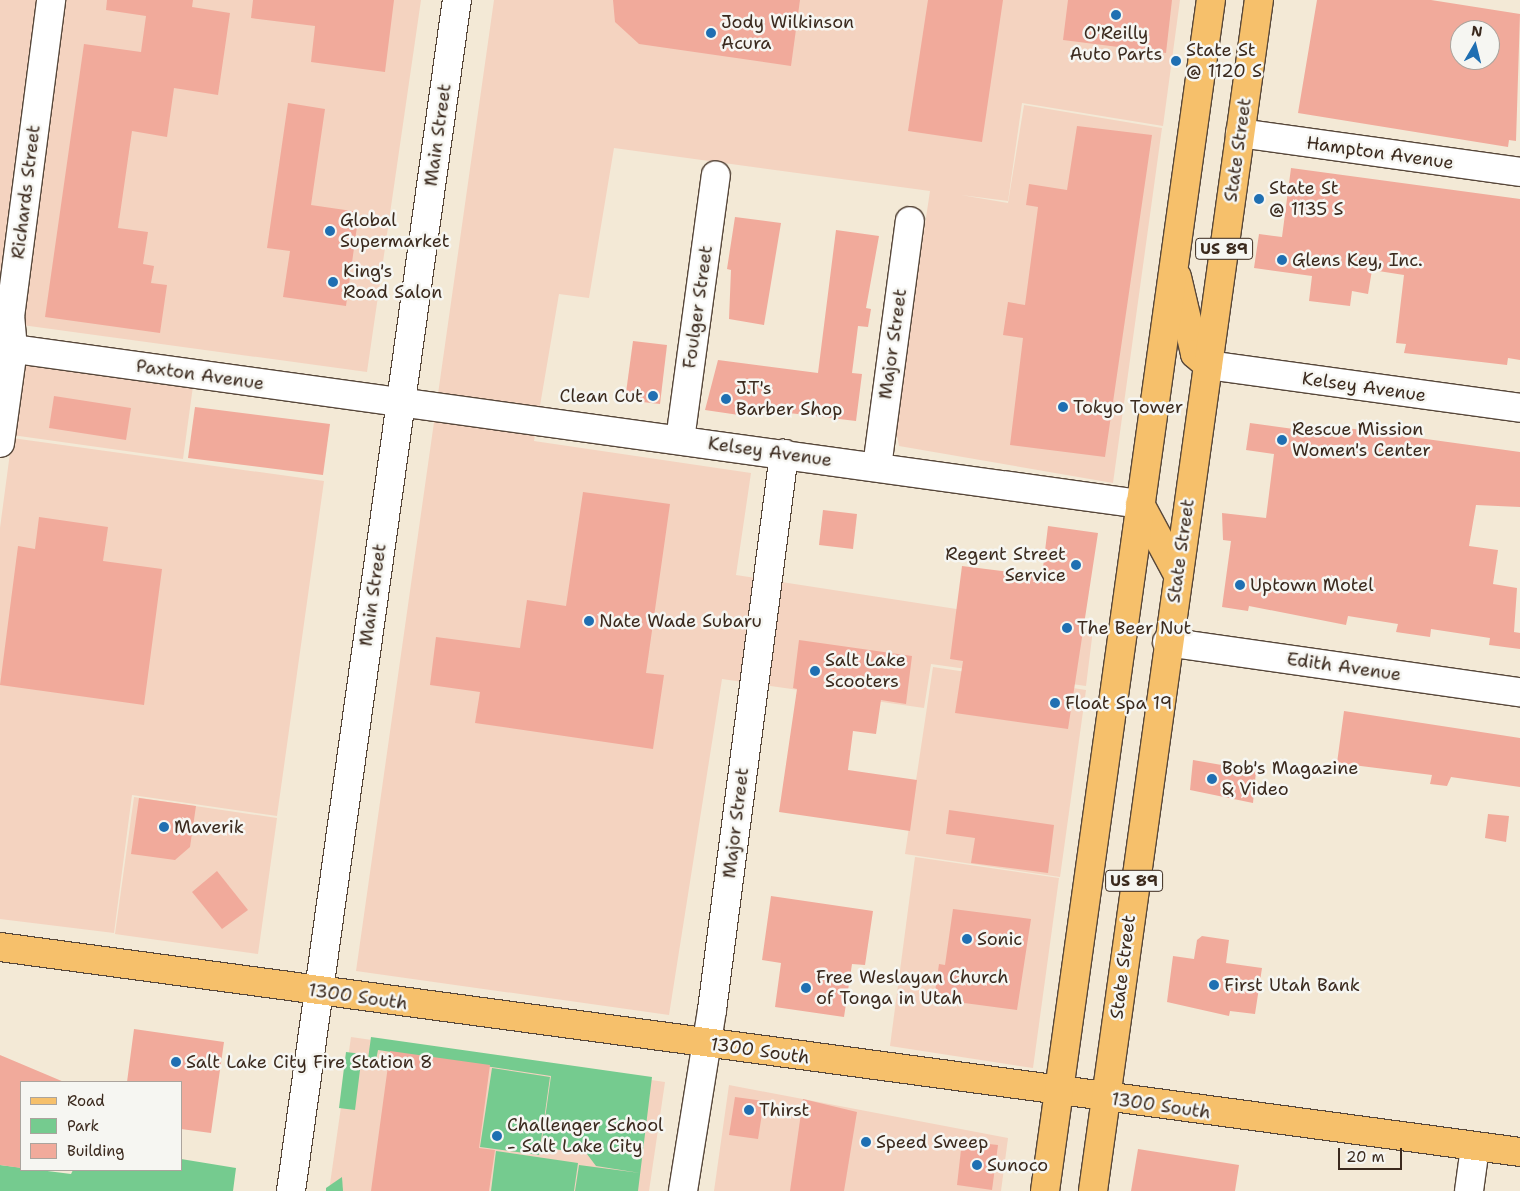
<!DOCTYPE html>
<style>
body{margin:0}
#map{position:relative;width:1520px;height:1191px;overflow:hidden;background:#f3e9d6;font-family:"Shantell Sans",sans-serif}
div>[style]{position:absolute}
.built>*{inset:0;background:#f4d3c0}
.green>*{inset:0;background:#75cb8f}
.building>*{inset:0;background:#f1aa9b}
.roads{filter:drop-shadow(1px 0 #57473a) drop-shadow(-1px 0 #57473a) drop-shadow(0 1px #57473a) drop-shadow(0 -1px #57473a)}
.minor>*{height:28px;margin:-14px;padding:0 14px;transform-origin:14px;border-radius:14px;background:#fff}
.major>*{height:28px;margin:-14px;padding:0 14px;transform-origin:14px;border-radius:14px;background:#f6c06b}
.dots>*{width:14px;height:14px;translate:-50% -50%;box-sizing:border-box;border:2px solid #f6f6f2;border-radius:50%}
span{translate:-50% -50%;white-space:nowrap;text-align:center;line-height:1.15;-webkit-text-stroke:5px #f6f6f2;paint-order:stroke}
.shield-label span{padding:1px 4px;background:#f6f6f2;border:1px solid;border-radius:4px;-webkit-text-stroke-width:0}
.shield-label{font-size:16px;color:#3b2a1e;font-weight:700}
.poi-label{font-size:18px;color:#3b2a1e}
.left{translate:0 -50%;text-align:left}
.right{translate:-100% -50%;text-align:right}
.street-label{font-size:18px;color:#3b2a1e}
.legend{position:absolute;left:20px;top:1081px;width:162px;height:90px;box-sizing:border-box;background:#f6f6f2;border:1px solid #aba49d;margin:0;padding:6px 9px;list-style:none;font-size:15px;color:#3b2a1e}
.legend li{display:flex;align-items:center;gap:10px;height:25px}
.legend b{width:25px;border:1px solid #aba49d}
.north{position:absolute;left:1450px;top:20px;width:50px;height:50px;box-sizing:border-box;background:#f6f6f2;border:1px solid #aba49d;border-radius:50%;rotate:8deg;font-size:14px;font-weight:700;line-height:20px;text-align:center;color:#3b2a1e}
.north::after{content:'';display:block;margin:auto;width:18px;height:22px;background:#1f6fb2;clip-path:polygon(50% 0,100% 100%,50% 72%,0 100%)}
.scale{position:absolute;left:1338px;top:1148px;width:64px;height:22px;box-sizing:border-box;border:2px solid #3b2a1e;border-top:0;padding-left:6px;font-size:15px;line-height:18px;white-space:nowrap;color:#3b2a1e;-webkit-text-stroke:4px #f6f6f2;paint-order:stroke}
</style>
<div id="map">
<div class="built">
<div style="clip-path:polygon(0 0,421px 0,367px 372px,0 322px)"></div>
<div style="clip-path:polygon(494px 0,1180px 0,1163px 126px,1022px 103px,1008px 201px,961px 195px,1008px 203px,1024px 105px,1162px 128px,1113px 483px,899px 446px,895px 425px,930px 191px,614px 148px,589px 298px,559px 294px,534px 441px,751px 473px,736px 575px,1093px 630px,1086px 686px,931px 664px,924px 708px,722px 679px,669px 1015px,356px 971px)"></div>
<div style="clip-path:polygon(23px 362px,193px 386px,183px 459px,12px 435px)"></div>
<div style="clip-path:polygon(12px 438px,324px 481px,277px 816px,132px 795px,114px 933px,0 919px,0 528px)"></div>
<div style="clip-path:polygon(933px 667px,1086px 690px,1060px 877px,905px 854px)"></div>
<div style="clip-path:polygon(134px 797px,277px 818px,258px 954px,115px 934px)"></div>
<div style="clip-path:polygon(915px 857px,1059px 878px,1033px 1068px,890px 1046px)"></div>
<div style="clip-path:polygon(351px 1037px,665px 1082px,649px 1191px,329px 1191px)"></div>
<div style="clip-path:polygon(729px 1085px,1008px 1138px,1001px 1191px,714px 1191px)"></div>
</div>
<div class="green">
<div style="clip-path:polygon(371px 1037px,652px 1077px,638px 1191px,575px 1191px,579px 1165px,640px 1173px,596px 1166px,587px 1154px,541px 1147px,551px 1076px,378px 1050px,376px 1060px,368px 1059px)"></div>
<div style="clip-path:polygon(346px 1052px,362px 1054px,355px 1110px,339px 1108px)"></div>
<div style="clip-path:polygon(492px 1068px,550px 1077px,539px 1155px,480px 1147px)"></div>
<div style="clip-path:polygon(496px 1151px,578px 1163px,574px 1191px,491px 1191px)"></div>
<div style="clip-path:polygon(181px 1159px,236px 1168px,233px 1191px,0 1191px,0 1165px,71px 1174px,73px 1170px,181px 1170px)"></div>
<div style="clip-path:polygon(342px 1177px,343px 1191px,326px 1191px,326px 1188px)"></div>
</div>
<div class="building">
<div style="clip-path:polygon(107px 0,193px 0,192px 7px,230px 13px,218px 95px,174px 88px,167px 137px,132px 131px,118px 228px,148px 232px,143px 264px,154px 266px,151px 283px,167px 285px,160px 333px,45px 317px,84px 44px,141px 52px,146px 16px,106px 10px)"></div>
<div style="clip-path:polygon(253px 0,394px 0,385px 72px,311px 62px,315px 26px,251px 18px)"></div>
<div style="clip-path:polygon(613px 0,800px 0,791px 66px,639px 44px,615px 22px)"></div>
<div style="clip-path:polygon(928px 0,1003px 0,982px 142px,908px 131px)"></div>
<div style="clip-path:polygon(1068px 0,1172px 0,1166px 53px,1063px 40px)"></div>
<div style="clip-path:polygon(evenodd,1317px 0,1431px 0,1520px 14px,1516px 141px,1509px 140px,1508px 147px,1298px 113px,1317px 0,1460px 30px,1490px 30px,1490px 60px,1460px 60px,1460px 30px)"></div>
<div style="clip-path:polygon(288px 103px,325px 109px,311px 205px,359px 212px,346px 306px,283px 297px,290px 251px,267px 248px)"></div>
<div style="clip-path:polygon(1077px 126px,1152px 135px,1105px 457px,1010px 445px,1023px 338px,1003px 335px,1008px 302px,1025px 305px,1038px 207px,1026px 205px,1029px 184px,1067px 190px)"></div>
<div style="clip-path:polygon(1291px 168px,1520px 199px,1520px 360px,1508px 358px,1507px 365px,1404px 353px,1406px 344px,1396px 343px,1404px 275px,1372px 270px,1368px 294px,1352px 291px,1350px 306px,1309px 301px,1312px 276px,1254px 268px,1259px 234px,1282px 237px)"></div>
<div style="clip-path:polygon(735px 217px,781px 223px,764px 325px,729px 319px,731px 270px,727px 269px)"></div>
<div style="clip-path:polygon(836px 230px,879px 236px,866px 308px,871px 309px,868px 327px,858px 326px,852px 373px,862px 374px,856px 421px,740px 407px,739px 415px,705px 410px,718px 360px,818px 373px)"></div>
<div style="clip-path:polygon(633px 341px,667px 345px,660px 404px,625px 400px)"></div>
<div style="clip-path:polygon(54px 396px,131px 408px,126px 440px,49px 428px)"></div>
<div style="clip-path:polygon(195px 407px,330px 424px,323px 475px,188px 458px)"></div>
<div style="clip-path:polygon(1250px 423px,1301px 430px,1302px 424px,1354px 429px,1520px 452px,1520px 507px,1476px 505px,1469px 546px,1498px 550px,1493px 584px,1517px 588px,1514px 632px,1520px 633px,1520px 649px,1489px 645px,1490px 638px,1431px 629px,1430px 637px,1396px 632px,1398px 624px,1348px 616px,1346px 625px,1249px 606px,1248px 611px,1222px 607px,1231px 541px,1223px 540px,1222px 513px,1266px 518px,1274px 454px,1246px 450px)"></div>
<div style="clip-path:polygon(583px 492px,670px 504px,646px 673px,664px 675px,653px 749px,475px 723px,480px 692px,430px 685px,436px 637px,520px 648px,527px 600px,566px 606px)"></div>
<div style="clip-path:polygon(823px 510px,857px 514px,853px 549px,819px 545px)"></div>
<div style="clip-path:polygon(39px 517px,108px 527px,103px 561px,162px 569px,144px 705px,0 685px,18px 546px,35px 549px)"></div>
<div style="clip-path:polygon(1048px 526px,1098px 533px,1068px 729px,955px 713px,963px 661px,950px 659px,962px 566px,1042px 576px)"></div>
<div style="clip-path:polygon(799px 640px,912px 656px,906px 704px,881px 700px,876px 734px,853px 731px,848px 770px,917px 780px,910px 831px,779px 812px,797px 689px,793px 688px)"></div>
<div style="clip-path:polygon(1344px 711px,1520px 738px,1520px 787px,1451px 777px,1447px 786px,1430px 784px,1432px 775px,1337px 763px)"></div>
<div style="clip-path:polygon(1193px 760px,1256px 771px,1253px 803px,1190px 790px)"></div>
<div style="clip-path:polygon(139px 798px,196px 806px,190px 847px,175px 860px,131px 854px)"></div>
<div style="clip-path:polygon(949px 810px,1054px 825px,1048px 873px,971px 863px,975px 838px,946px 834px)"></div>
<div style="clip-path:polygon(1488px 814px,1509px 816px,1506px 842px,1485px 838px)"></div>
<div style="clip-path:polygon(217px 871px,248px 910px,222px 929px,192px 892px)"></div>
<div style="clip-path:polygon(771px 896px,873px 911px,865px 965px,852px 964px,844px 1017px,775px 1007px,781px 963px,762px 960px)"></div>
<div style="clip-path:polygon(953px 909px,1031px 919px,1017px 1010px,934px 999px,939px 964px,945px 965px)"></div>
<div style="clip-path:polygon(1202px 936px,1229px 940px,1226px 963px,1262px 968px,1255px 1014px,1230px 1011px,1229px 1016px,1167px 1002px,1173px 956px,1194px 959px,1197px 940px)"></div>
<div style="clip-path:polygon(134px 1029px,224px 1042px,211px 1133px,181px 1129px,181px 1082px,127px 1082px)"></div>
<div style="clip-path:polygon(390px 1051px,490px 1065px,479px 1148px,495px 1150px,489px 1191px,371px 1191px)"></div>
<div style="clip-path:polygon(0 1055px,64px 1082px,21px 1082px,21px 1168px,0 1165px)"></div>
<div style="clip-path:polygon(735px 1097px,764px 1101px,758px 1139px,729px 1135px)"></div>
<div style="clip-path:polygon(803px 1099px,857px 1112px,844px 1191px,790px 1191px)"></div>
<div style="clip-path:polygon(962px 1141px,998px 1145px,992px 1190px,957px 1185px)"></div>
<div style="clip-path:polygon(1138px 1149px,1239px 1165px,1235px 1191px,1131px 1191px)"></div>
</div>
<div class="roads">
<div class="minor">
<div style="left:1240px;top:133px;width:283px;rotate:7.9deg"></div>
<div style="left:0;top:347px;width:1151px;rotate:7.84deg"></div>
<div style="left:1208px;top:365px;width:315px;rotate:7.8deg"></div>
<div style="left:680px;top:440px;width:267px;rotate:-82.3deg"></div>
<div style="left:0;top:443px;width:95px;rotate:-82.1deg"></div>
<div style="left:13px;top:349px;width:32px;rotate:-95deg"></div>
<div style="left:10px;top:317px;width:320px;rotate:-82.6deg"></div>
<div style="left:877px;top:467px;width:248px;rotate:-82.4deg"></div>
<div style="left:1167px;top:642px;width:357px;rotate:8.1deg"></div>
<div style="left:291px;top:1191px;width:1203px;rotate:-82.07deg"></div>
<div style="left:683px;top:1191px;width:183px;rotate:-80.9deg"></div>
<div style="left:712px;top:1010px;width:561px;rotate:-82.62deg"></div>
<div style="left:1469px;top:1191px;width:44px;rotate:-82.2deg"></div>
</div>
<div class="major">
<div style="left:1177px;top:277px;width:79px;rotate:76.8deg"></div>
<div style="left:1195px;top:354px;width:17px;rotate:40deg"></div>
<div style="left:1140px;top:504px;width:81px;rotate:61.8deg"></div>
<div style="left:0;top:947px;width:1534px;rotate:7.68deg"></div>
<div style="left:1045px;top:1191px;width:1203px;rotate:-82.07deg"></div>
<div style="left:1093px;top:1191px;width:1203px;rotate:-82.07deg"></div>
</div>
</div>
<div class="dots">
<div style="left:1116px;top:15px;background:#1f6fb2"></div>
<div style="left:711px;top:33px;background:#1f6fb2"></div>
<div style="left:1176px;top:61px;background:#1f6fb2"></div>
<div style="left:1259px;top:199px;background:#1f6fb2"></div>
<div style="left:330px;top:231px;background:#1f6fb2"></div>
<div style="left:1282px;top:260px;background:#1f6fb2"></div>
<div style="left:333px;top:282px;background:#1f6fb2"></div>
<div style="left:653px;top:396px;background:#1f6fb2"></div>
<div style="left:726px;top:399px;background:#1f6fb2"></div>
<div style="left:1063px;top:407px;background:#1f6fb2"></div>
<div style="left:1282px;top:440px;background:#1f6fb2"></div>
<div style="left:1076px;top:565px;background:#1f6fb2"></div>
<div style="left:1240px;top:585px;background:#1f6fb2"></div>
<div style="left:589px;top:621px;background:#1f6fb2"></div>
<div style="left:1067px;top:628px;background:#1f6fb2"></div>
<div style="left:815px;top:671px;background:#1f6fb2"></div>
<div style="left:1055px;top:703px;background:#1f6fb2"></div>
<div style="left:1212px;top:779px;background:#1f6fb2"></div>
<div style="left:164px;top:827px;background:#1f6fb2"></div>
<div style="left:967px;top:939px;background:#1f6fb2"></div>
<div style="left:1214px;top:985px;background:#1f6fb2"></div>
<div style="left:806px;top:988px;background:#1f6fb2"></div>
<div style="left:176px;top:1062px;background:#1f6fb2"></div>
<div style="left:749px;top:1110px;background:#1f6fb2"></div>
<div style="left:497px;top:1136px;background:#1f6fb2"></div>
<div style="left:866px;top:1142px;background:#1f6fb2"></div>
<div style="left:977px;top:1165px;background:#1f6fb2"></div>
</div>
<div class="shield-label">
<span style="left:1224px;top:249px">US 89</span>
<span style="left:1134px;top:881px">US 89</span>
</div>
<div class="poi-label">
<span class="left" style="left:721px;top:33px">Jody Wilkinson<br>Acura</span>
<span style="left:1116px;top:44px">O'Reilly<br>Auto Parts</span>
<span class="left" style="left:1186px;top:61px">State St<br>@ 1120 S</span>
<span class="left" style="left:1269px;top:199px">State St<br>@ 1135 S</span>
<span class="left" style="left:340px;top:231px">Global<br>Supermarket</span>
<span class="left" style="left:1292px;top:260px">Glens Key, Inc.</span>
<span class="left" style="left:343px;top:282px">King's<br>Road Salon</span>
<span class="left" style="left:736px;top:399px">J.T's<br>Barber Shop</span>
<span class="right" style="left:643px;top:396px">Clean Cut</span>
<span class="left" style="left:1073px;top:407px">Tokyo Tower</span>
<span class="left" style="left:1292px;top:440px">Rescue Mission<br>Women's Center</span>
<span class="right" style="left:1066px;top:565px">Regent Street<br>Service</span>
<span class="left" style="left:1250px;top:585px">Uptown Motel</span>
<span class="left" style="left:599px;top:621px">Nate Wade Subaru</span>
<span class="left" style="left:1077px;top:628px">The Beer Nut</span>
<span class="left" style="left:825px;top:671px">Salt Lake<br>Scooters</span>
<span class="left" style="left:1065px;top:703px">Float Spa 19</span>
<span class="left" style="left:1222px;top:779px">Bob's Magazine<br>&amp; Video</span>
<span class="left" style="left:174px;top:827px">Maverik</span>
<span class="left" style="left:977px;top:939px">Sonic</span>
<span class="left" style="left:816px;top:988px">Free Weslayan Church<br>of Tonga in Utah</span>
<span class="left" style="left:1224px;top:985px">First Utah Bank</span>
<span class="left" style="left:186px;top:1062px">Salt Lake City Fire Station 8</span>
<span class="left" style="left:759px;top:1110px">Thirst</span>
<span class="left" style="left:507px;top:1136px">Challenger School<br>- Salt Lake City</span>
<span class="left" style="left:876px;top:1142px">Speed Sweep</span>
<span class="left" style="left:987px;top:1165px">Sunoco</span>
</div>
<div class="street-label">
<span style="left:438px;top:135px;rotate:-82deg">Main Street</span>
<span style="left:1238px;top:150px;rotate:-82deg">State Street</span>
<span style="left:1380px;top:153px;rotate:8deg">Hampton Avenue</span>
<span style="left:26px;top:192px;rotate:-83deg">Richards Street</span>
<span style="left:698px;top:307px;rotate:-82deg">Foulger Street</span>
<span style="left:893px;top:344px;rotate:-82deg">Major Street</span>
<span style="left:200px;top:375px;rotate:8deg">Paxton Avenue</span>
<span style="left:1364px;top:387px;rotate:8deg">Kelsey Avenue</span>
<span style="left:770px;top:452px;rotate:8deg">Kelsey Avenue</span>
<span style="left:1181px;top:551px;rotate:-82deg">State Street</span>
<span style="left:373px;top:595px;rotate:-82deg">Main Street</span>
<span style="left:1344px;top:667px;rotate:8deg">Edith Avenue</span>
<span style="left:736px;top:823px;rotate:-83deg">Major Street</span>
<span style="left:1123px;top:967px;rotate:-83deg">State Street</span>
<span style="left:358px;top:997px;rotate:8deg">1300 South</span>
<span style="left:760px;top:1051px;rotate:8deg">1300 South</span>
<span style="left:1161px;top:1106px;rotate:8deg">1300 South</span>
</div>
<ul class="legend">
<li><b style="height:6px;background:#f6c06b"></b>Road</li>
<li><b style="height:14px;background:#75cb8f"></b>Park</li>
<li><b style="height:14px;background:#f1aa9b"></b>Building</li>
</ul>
<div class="north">N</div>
<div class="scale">20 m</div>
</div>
